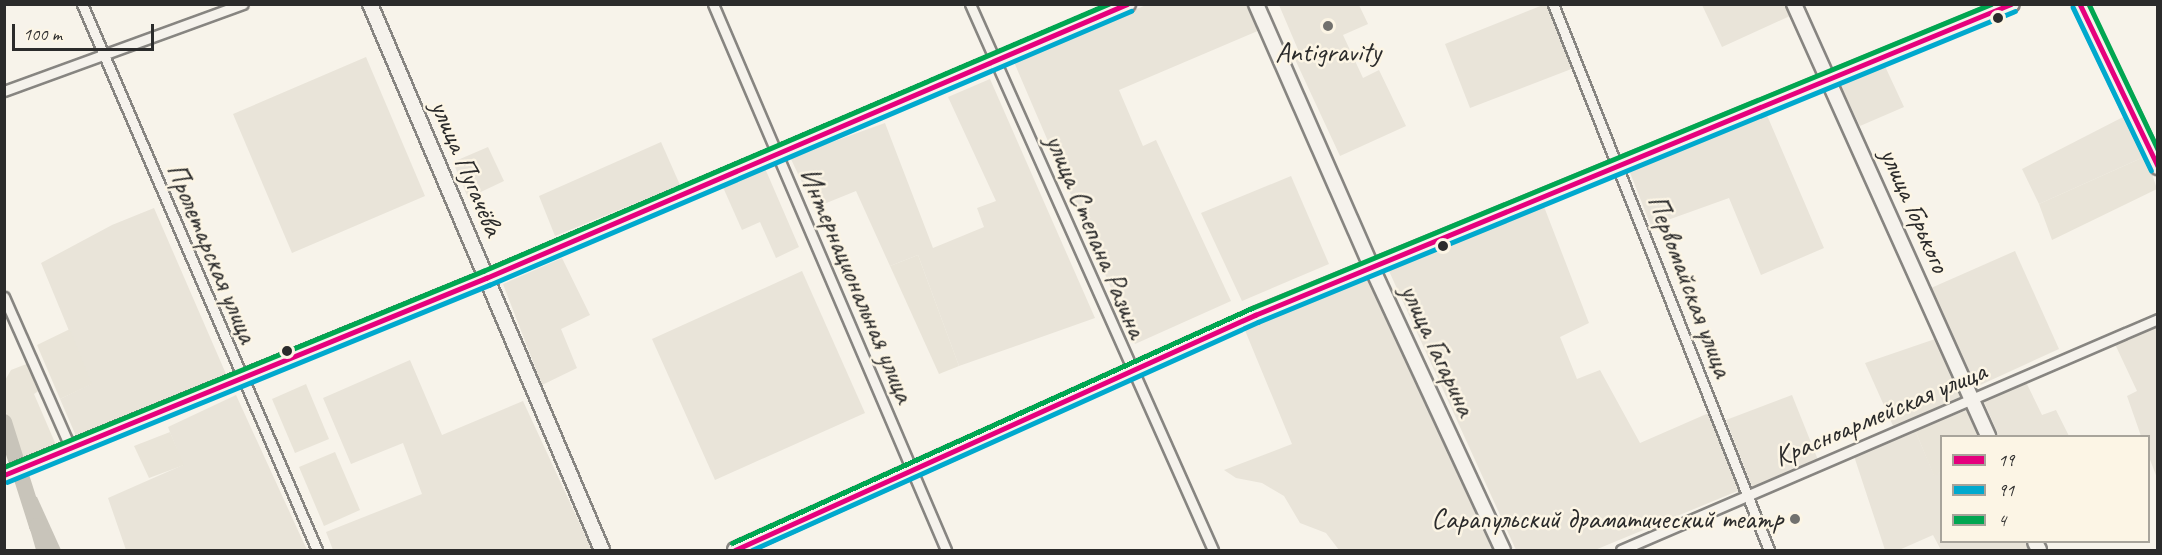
<!DOCTYPE html>
<meta charset="utf-8">
<style>
body{margin:0}
#map{position:relative;width:2162px;height:555px;overflow:hidden;background:#f7f3ea;font-family:Caveat,sans-serif}
div>[style]{position:absolute}
.built>*{inset:0;background:#e9e4d9}
.green>*{inset:0;background:#e9e4d8}
.water>*{inset:0;background:#c8c4ba}
.river>*{height:16px;margin:-8px;padding:0 8px;transform-origin:8px;border-radius:8px;background:#c8c4ba}
.roads{filter:drop-shadow(2px 0 #878581) drop-shadow(-2px 0 #878581) drop-shadow(0 2px #878581) drop-shadow(0 -2px #878581)}
.street>*{height:9px;margin:-4.5px;padding:0 4.5px;transform-origin:4.5px;border-radius:4.5px;background:#f5f2ec}
.secondary>*{height:14px;margin:-7px;padding:0 7px;transform-origin:7px;border-radius:7px;background:#f5f2ec}
.bus-1>*{height:4.5px;margin:-2.25px;padding:0 2.25px;transform-origin:2.25px;border-radius:2.25px;background:#e5007d}
.bus-2>*{height:4.5px;margin:-2.25px;padding:0 2.25px;transform-origin:2.25px;border-radius:2.25px;background:#00a9ce}
.bus-3>*{height:4.5px;margin:-2.25px;padding:0 2.25px;transform-origin:2.25px;border-radius:2.25px;background:#00a651}
.dots>*{width:16px;height:16px;translate:-50% -50%;box-sizing:border-box;border:3px solid #fcf5e5;border-radius:50%}
span{translate:-50% -50%;white-space:nowrap;text-align:center;line-height:1.15;-webkit-text-stroke:5px #fcf5e5;paint-order:stroke}
.poi-label{font-size:28px;color:#2b2b2b}
.right{translate:-100% -50%;text-align:right}
.street-label{font-size:28px;color:#2b2b2b}
.frame{position:absolute;inset:0;border:6px solid #2b2b2b;pointer-events:none}
.legend{position:absolute;left:1940px;top:435px;width:210px;height:108px;box-sizing:border-box;background:#fcf5e5;border:2px solid #a8a49b;margin:0;padding:8px 10px;list-style:none;font-size:18px;color:#2b2b2b}
.legend li{display:flex;align-items:center;gap:12px;height:30px}
.legend b{width:30px;border:2px solid #a8a49b}
.scale{position:absolute;left:12px;top:24px;width:142px;height:27px;box-sizing:border-box;border:3px solid #2b2b2b;border-top:0;padding-left:8px;font-size:18px;line-height:21px;white-space:nowrap;color:#2b2b2b;-webkit-text-stroke:4px #fcf5e5;paint-order:stroke}
</style>
<div id="map">
<div class="built">
<div style="clip-path:polygon(1146px 5px,1249px 5px,1260px 30px,1119px 90px,1143px 146px,1156px 140px,1231px 301px,1135px 344px,1014px 62px)"></div>
<div style="clip-path:polygon(1279px 5px,1359px 5px,1368px 24px,1343px 35px,1363px 78px,1379px 70px,1406px 126px,1340px 156px,1293px 55px,1299px 52px)"></div>
<div style="clip-path:polygon(1543px 5px,1548px 5px,1574px 68px,1470px 108px,1445px 44px)"></div>
<div style="clip-path:polygon(1702px 5px,1785px 5px,1790px 16px,1722px 47px)"></div>
<div style="clip-path:polygon(366px 57px,425px 196px,292px 253px,233px 114px)"></div>
<div style="clip-path:polygon(1883px 62px,1904px 107px,1860px 126px,1838px 81px)"></div>
<div style="clip-path:polygon(990px 79px,1095px 318px,959px 366px,918px 255px,890px 266px,856px 191px,814px 208px,790px 157px,885px 123px,933px 248px,984px 227px,977px 208px,996px 201px,948px 97px)"></div>
<div style="clip-path:polygon(1766px 113px,1824px 248px,1761px 275px,1729px 198px,1651px 226px,1629px 170px)"></div>
<div style="clip-path:polygon(2125px 116px,2146px 156px,2039px 204px,2022px 169px)"></div>
<div style="clip-path:polygon(661px 142px,680px 185px,555px 236px,539px 196px)"></div>
<div style="clip-path:polygon(488px 147px,504px 181px,468px 198px,453px 162px)"></div>
<div style="clip-path:polygon(764px 166px,799px 247px,776px 258px,760px 222px,742px 230px,722px 185px)"></div>
<div style="clip-path:polygon(1291px 176px,1329px 264px,1242px 301px,1201px 213px)"></div>
<div style="clip-path:polygon(1543px 204px,1589px 323px,1560px 337px,1577px 379px,1600px 370px,1640px 443px,1711px 412px,1740px 490px,1595px 550px,1516px 550px,1389px 271px)"></div>
<div style="clip-path:polygon(154px 208px,226px 374px,76px 436px,60px 399px,91px 384px,41px 263px,112px 225px)"></div>
<div style="clip-path:polygon(2015px 251px,2059px 349px,1976px 387px,1931px 288px)"></div>
<div style="clip-path:polygon(562px 258px,590px 315px,561px 329px,577px 368px,542px 385px,503px 284px)"></div>
<div style="clip-path:polygon(802px 271px,865px 413px,715px 480px,652px 339px)"></div>
<div style="clip-path:polygon(1368px 277px,1492px 550px,1339px 550px,1326px 533px,1300px 523px,1284px 496px,1262px 483px,1236px 478px,1224px 470px,1292px 444px,1244px 328px)"></div>
<div style="clip-path:polygon(2157px 324px,2157px 478px,2149px 457px,2148px 436px,2141px 436px,2127px 396px,2137px 391px,2114px 342px)"></div>
<div style="clip-path:polygon(1938px 338px,1962px 396px,1894px 428px,1865px 363px)"></div>
<div style="clip-path:polygon(410px 360px,442px 435px,523px 401px,592px 550px,333px 550px,326px 532px,422px 494px,403px 443px,351px 464px,323px 398px)"></div>
<div style="clip-path:polygon(2026px 382px,2042px 415px,2056px 410px,2069px 436px,1999px 436px,1984px 402px)"></div>
<div style="clip-path:polygon(236px 395px,307px 550px,126px 550px,108px 498px,183px 465px,168px 427px)"></div>
<div style="clip-path:polygon(1792px 395px,1818px 460px,1752px 487px,1726px 420px)"></div>
<div style="clip-path:polygon(1915px 430px,1934px 475px,1941px 472px,1942px 542px,2028px 542px,2032px 550px,1941px 550px,1933px 535px,1899px 550px,1885px 550px,1854px 456px)"></div>
</div>
<div class="green">
<div style="clip-path:polygon(2146px 156px,2157px 189px,2052px 240px,2039px 204px)"></div>
<div style="clip-path:polygon(918px 255px,959px 366px,939px 374px,890px 266px)"></div>
<div style="clip-path:polygon(70px 329px,92px 384px,60px 399px,37px 345px)"></div>
<div style="clip-path:polygon(29px 363px,40px 390px,34px 394px,56px 445px,21px 461px,5px 409px,4px 382px,11px 370px)"></div>
<div style="clip-path:polygon(306px 384px,329px 439px,295px 453px,272px 399px)"></div>
<div style="clip-path:polygon(1970px 409px,1984px 436px,1942px 436px,1941px 472px,1934px 476px,1915px 430px)"></div>
<div style="clip-path:polygon(170px 432px,184px 465px,149px 478px,134px 446px)"></div>
<div style="clip-path:polygon(335px 452px,360px 510px,324px 526px,299px 467px)"></div>
</div>
<div class="water">
<div style="clip-path:polygon(19px 491px,37px 497px,61px 550px,36px 550px)"></div>
</div>
<div class="river">
<div style="left:4px;top:422px;width:109px;rotate:72.4deg"></div>
<div style="left:37px;top:526px;width:27px;rotate:62deg"></div>
</div>
<div class="roads">
<div class="street">
<div style="left:82px;top:4px;width:594px;rotate:66.71deg"></div>
<div style="left:713px;top:4px;width:594px;rotate:66.89deg"></div>
<div style="left:970px;top:4px;width:598px;rotate:66.01deg"></div>
<div style="left:1553px;top:4px;width:587px;rotate:68.42deg"></div>
<div style="left:4px;top:91px;width:254px;rotate:-20deg"></div>
<div style="left:4px;top:297px;width:166px;rotate:66.2deg"></div>
<div style="left:1621px;top:550px;width:585px;rotate:-23.28deg"></div>
</div>
<div class="secondary">
<div style="left:370px;top:4px;width:593px;rotate:66.98deg"></div>
<div style="left:1256px;top:4px;width:288px;rotate:66.3deg"></div>
<div style="left:1372px;top:268px;width:311px;rotate:65.1deg"></div>
<div style="left:1794px;top:4px;width:474px;rotate:65.8deg"></div>
<div style="left:2080px;top:4px;width:181px;rotate:64.4deg"></div>
<div style="left:4px;top:475px;width:521px;rotate:-22.23deg"></div>
<div style="left:486px;top:278px;width:698px;rotate:-23.11deg"></div>
<div style="left:2035px;top:542px;width:9px;rotate:63deg"></div>
<div style="left:735px;top:550px;width:571px;rotate:-24.32deg"></div>
<div style="left:1255px;top:315px;width:818px;rotate:-22.33deg"></div>
</div>
</div>
<div class="bus-1">
<div style="left:2080px;top:4px;width:180px;rotate:64.3deg"></div>
<div style="left:4px;top:475px;width:521px;rotate:-22.23deg"></div>
<div style="left:486px;top:278px;width:697px;rotate:-23.14deg"></div>
<div style="left:735px;top:550px;width:571px;rotate:-24.32deg"></div>
<div style="left:1255px;top:315px;width:817px;rotate:-22.36deg"></div>
</div>
<div class="bus-2">
<div style="left:2073px;top:7px;width:181px;rotate:64.4deg"></div>
<div style="left:7px;top:482px;width:521px;rotate:-22.23deg"></div>
<div style="left:489px;top:285px;width:698px;rotate:-23.11deg"></div>
<div style="left:752px;top:550px;width:555px;rotate:-24.26deg"></div>
<div style="left:1258px;top:322px;width:818px;rotate:-22.33deg"></div>
</div>
<div class="bus-3">
<div style="left:2089px;top:4px;width:161px;rotate:64.6deg"></div>
<div style="left:4px;top:467px;width:518px;rotate:-22.25deg"></div>
<div style="left:483px;top:271px;width:680px;rotate:-23.13deg"></div>
<div style="left:732px;top:543px;width:571px;rotate:-24.32deg"></div>
<div style="left:1252px;top:308px;width:799px;rotate:-22.36deg"></div>
</div>
<div class="dots">
<div style="left:1998px;top:18px;background:#2b2b2b"></div>
<div style="left:1328px;top:26px;background:#72716e"></div>
<div style="left:1443px;top:246px;background:#2b2b2b"></div>
<div style="left:287px;top:351px;background:#2b2b2b"></div>
<div style="left:1795px;top:519px;background:#72716e"></div>
</div>
<div class="poi-label">
<span style="left:1328px;top:52px">Antigravity</span>
<span class="right" style="left:1783px;top:519px">Сарапульский драматический театр</span>
</div>
<div class="street-label">
<span style="left:467px;top:168px;rotate:67deg">улица Пугачёва</span>
<span style="left:1915px;top:210px;rotate:66deg">улица Горького</span>
<span style="left:1096px;top:236px;rotate:67deg">улица Степана Разина</span>
<span style="left:212px;top:253px;rotate:67deg">Пролетарская улица</span>
<span style="left:857px;top:285px;rotate:67deg">Интернациональная улица</span>
<span style="left:1690px;top:286px;rotate:69deg">Первомайская улица</span>
<span style="left:1438px;top:350px;rotate:65deg">улица Гагарина</span>
<span style="left:1880px;top:414px;rotate:-23deg">Красноармейская улица</span>
</div>
<div class="frame"></div>
<ul class="legend">
<li><b style="height:8px;background:#e5007d"></b>19</li>
<li><b style="height:8px;background:#00a9ce"></b>91</li>
<li><b style="height:8px;background:#00a651"></b>4</li>
</ul>
<div class="scale">100 m</div>
</div>
